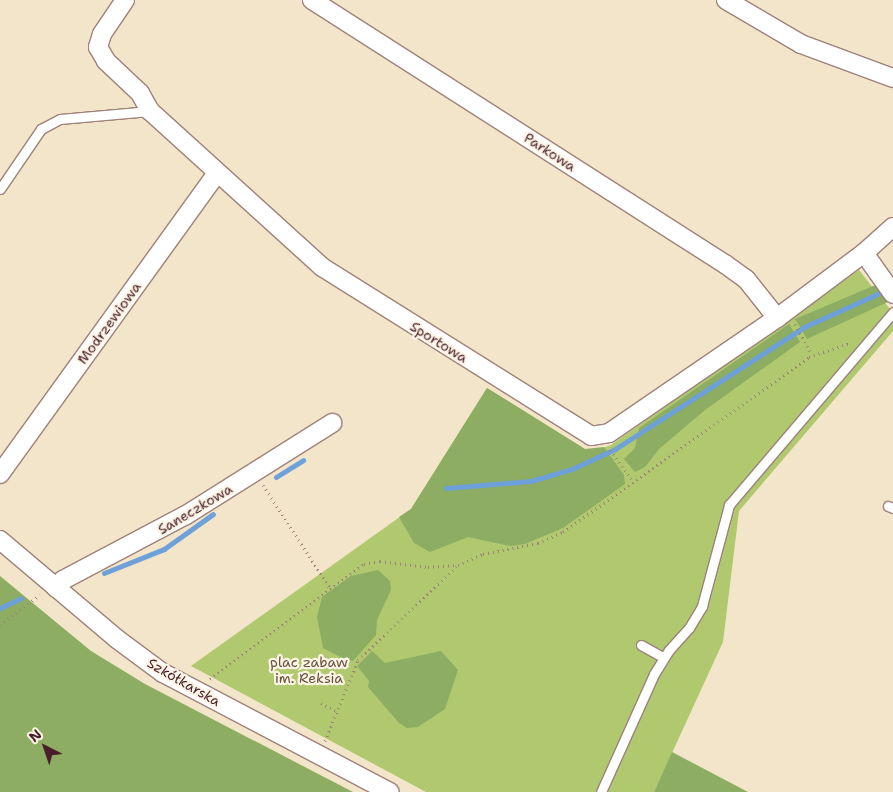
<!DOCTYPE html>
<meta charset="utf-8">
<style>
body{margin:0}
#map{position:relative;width:893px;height:792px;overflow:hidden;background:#f2e5c9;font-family:"Shantell Sans",sans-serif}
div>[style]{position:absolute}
.green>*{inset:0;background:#b0c96f}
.forest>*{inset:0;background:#8cad62}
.stream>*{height:5px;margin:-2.5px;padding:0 2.5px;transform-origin:2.5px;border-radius:2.5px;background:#6ea1d9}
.path>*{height:3px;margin-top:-1.5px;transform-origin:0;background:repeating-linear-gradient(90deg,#9e827a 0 1px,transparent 0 5px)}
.roads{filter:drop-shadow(1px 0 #9e827a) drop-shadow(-1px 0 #9e827a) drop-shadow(0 1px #9e827a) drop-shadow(0 -1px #9e827a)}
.service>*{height:9px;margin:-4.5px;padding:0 4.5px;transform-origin:4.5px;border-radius:4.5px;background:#fff}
.minor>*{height:18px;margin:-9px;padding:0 9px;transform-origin:9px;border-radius:9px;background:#fff}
span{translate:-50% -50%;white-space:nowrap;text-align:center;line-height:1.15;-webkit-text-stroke:4.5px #fcf5e5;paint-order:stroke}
.street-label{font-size:14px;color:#4a1f2b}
.park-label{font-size:14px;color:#69523f}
.north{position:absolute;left:20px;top:722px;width:50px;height:50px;-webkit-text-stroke:4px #fcf5e5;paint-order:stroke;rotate:319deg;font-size:14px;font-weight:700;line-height:20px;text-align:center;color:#4a1f2b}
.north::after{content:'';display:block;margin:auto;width:18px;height:22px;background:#4a1f2b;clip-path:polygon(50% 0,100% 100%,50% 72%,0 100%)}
</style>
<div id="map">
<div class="green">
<div style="clip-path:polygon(859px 270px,893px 313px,893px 331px,739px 511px,723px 642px,654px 792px,426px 792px,191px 666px,411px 509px,487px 388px,585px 449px,597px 450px,611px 445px)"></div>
</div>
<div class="forest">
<div style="clip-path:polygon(878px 284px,890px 301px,807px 339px,795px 319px)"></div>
<div style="clip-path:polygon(789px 324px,800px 342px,705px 410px,659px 449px,645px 467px,635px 472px,624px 459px,635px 448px,639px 428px)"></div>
<div style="clip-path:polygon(487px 388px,585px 449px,604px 447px,624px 475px,625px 484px,563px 528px,525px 544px,510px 546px,468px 537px,430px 552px,414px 543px,399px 517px,411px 509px)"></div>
<div style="clip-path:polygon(378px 570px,390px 581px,391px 590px,377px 620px,376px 635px,353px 661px,344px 659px,323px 648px,317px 617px,322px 597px,351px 576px)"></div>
<div style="clip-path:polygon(0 576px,91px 651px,145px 684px,353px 792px,0 792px)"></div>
<div style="clip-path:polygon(372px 651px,385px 663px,441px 651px,458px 670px,445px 709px,418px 727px,407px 728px,399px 723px,368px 687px,369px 681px,357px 666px)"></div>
<div style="clip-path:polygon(672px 752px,748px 792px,654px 792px)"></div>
</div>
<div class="stream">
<div style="left:276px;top:477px;width:32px;rotate:-32deg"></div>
<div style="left:446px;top:488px;width:85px;rotate:-4.7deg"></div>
<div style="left:531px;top:481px;width:43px;rotate:-16.3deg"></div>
<div style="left:572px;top:469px;width:47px;rotate:-24.9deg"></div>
<div style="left:615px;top:449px;width:225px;rotate:-32.8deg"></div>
<div style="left:804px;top:327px;width:90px;rotate:-24.3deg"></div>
<div style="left:104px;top:573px;width:65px;rotate:-21.8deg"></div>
<div style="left:164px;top:549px;width:60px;rotate:-35.5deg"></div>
<div style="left:0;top:608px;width:23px;rotate:-25deg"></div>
</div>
<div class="path">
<div style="left:795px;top:324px;width:35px;rotate:61deg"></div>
<div style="left:610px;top:450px;width:39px;rotate:54deg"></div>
<div style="left:263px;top:485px;width:123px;rotate:57deg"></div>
<div style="left:0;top:625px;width:50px;rotate:-36.9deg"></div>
<div style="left:210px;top:679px;width:192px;rotate:-36.8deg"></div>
<div style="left:364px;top:564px;width:16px;rotate:-11deg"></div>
<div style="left:380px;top:561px;width:48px;rotate:7.1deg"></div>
<div style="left:428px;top:567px;width:29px;rotate:-4deg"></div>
<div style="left:321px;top:703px;width:17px;rotate:28deg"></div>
<div style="left:325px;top:741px;width:87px;rotate:-67.8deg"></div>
<div style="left:358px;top:660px;width:138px;rotate:-43.5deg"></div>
<div style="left:458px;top:565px;width:27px;rotate:-24deg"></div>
<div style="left:483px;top:554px;width:56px;rotate:-11.3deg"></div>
<div style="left:538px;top:543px;width:27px;rotate:-24deg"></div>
<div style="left:563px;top:532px;width:302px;rotate:-35.4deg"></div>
<div style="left:809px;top:357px;width:43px;rotate:-18.9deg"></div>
</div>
<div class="roads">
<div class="service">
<div style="left:0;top:189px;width:73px;rotate:-55.7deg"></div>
<div style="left:41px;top:129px;width:21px;rotate:-28deg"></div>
<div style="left:60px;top:119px;width:90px;rotate:-5.1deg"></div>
<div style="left:888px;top:506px;width:5px;rotate:22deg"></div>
<div style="left:641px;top:645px;width:26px;rotate:29deg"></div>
<div style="left:601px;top:792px;width:129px;rotate:-65.8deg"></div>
<div style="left:654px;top:674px;width:28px;rotate:-58deg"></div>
<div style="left:669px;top:650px;width:30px;rotate:-48deg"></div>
<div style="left:689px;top:628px;width:26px;rotate:-59deg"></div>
<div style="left:702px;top:606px;width:105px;rotate:-75deg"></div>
<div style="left:729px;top:505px;width:253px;rotate:-49.6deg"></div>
</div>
<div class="minor">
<div style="left:125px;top:0;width:41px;rotate:124.1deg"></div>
<div style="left:102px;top:34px;width:14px;rotate:107deg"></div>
<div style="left:98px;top:47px;width:16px;rotate:60deg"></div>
<div style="left:106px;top:61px;width:47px;rotate:43.3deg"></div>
<div style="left:140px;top:93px;width:21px;rotate:61deg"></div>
<div style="left:150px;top:111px;width:232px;rotate:42.2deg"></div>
<div style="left:322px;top:267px;width:318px;rotate:32.1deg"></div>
<div style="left:591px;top:436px;width:18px;rotate:-9deg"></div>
<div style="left:609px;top:433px;width:204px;rotate:-34.4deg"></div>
<div style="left:777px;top:318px;width:109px;rotate:-36.8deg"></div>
<div style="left:864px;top:253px;width:39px;rotate:-42deg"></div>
<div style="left:312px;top:0;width:490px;rotate:32.6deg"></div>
<div style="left:725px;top:264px;width:26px;rotate:36deg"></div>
<div style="left:746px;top:279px;width:50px;rotate:51.5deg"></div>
<div style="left:726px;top:0;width:87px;rotate:30.4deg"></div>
<div style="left:801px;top:44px;width:98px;rotate:20.3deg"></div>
<div style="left:864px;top:253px;width:50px;rotate:54.7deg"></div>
<div style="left:0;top:474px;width:371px;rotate:-54.2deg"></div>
<div style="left:0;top:540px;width:153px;rotate:40.2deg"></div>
<div style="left:117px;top:639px;width:57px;rotate:36.5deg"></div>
<div style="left:163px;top:673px;width:256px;rotate:27.7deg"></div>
<div style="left:56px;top:588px;width:11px;rotate:-49deg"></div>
<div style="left:63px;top:580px;width:139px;rotate:-27.9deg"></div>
<div style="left:186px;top:515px;width:173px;rotate:-32.2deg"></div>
</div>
</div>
<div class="street-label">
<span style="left:550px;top:152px;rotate:33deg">Parkowa</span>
<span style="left:109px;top:323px;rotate:-54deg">Modrzewiowa</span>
<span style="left:439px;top:342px;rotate:32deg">Sportowa</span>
<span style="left:195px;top:509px;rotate:-31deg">Saneczkowa</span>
<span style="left:184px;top:682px;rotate:30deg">Szkółkarska</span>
</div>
<div class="park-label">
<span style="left:309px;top:670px">plac zabaw<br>im. Reksia</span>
</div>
<div class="north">N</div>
</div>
